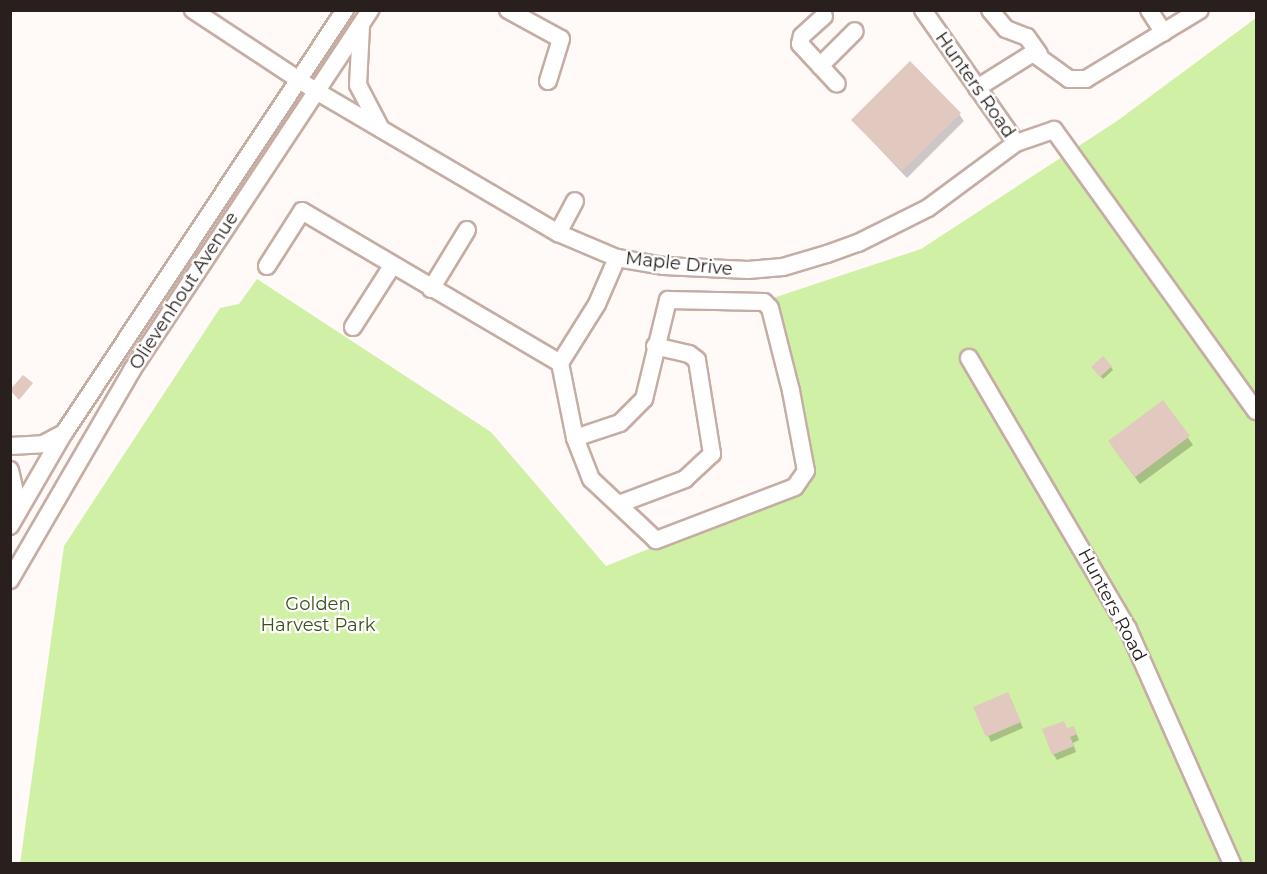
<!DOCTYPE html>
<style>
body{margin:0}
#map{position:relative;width:1267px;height:874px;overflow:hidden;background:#fff9f8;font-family:Montserrat,sans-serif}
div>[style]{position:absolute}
.green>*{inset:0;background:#d0f0a6}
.shadow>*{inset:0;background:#0003}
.building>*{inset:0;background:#e2c9c0}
.roads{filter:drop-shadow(2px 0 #c5ada4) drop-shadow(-2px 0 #c5ada4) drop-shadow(0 2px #c5ada4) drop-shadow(0 -2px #c5ada4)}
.minor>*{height:16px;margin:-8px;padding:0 8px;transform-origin:8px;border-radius:8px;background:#fff}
span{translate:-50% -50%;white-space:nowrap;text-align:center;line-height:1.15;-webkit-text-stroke:4.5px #fff;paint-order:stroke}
.street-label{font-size:18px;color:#29201d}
.park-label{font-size:18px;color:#3b5019}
.frame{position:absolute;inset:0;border:12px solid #29201d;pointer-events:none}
</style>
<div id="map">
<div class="green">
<div style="clip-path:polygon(1256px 18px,1256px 863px,20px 864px,64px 546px,220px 308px,239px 304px,257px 279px,491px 432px,606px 566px,811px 484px,773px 298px,921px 249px,1117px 121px)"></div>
</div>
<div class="shadow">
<div style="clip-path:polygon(959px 114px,964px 121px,907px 178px,852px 120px)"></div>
<div style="clip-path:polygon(1111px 367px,1113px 370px,1103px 379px,1095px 370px)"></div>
<div style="clip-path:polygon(1163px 402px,1193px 445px,1140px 484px,1114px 449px)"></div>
<div style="clip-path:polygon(1011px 699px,1023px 728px,991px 742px,975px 708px)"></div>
<div style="clip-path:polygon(1067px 730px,1076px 733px,1079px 740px,1073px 743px,1076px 752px,1057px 760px,1053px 754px)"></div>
</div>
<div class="building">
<div style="clip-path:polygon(910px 61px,961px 113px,902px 171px,851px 120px)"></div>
<div style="clip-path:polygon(1103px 356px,1112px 366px,1100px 377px,1091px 367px)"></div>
<div style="clip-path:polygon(23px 375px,33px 383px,19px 400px,10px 390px)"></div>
<div style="clip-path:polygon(1163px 400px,1190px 436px,1135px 477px,1108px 441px)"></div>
<div style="clip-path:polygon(1008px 692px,1021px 722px,986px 737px,973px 707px)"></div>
<div style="clip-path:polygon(1064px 721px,1067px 728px,1074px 726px,1077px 734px,1070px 737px,1074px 746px,1052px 755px,1042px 729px)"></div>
</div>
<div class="roads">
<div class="minor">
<div style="left:193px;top:10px;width:147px;rotate:33.4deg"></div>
<div style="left:316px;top:91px;width:281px;rotate:30.4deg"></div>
<div style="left:558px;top:233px;width:64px;rotate:23deg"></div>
<div style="left:617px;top:258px;width:48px;rotate:9.7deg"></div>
<div style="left:664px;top:266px;width:84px;rotate:2.7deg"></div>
<div style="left:748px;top:270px;width:35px;rotate:-5deg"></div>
<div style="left:783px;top:267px;width:46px;rotate:-16.5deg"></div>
<div style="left:827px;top:254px;width:33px;rotate:-20deg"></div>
<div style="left:858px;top:243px;width:78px;rotate:-26.6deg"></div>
<div style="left:928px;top:208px;width:109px;rotate:-36.5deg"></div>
<div style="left:1016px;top:143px;width:40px;rotate:-18.9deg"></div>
<div style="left:1054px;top:130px;width:346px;rotate:54.3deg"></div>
<div style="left:508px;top:10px;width:60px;rotate:28.7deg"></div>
<div style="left:561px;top:39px;width:44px;rotate:107.2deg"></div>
<div style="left:923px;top:10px;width:162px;rotate:55deg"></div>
<div style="left:990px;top:10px;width:25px;rotate:50deg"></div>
<div style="left:1006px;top:29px;width:22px;rotate:21deg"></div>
<div style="left:1027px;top:37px;width:21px;rotate:55deg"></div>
<div style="left:1149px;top:10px;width:27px;rotate:57deg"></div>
<div style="left:824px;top:16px;width:30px;rotate:138deg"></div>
<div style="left:802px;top:36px;width:8px;rotate:104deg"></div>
<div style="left:800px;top:44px;width:54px;rotate:47.2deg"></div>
<div style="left:361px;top:26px;width:59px;rotate:92.9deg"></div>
<div style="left:358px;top:85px;width:47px;rotate:62.4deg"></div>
<div style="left:820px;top:66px;width:49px;rotate:-45deg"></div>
<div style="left:977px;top:88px;width:66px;rotate:-32deg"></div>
<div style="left:1033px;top:53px;width:44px;rotate:35.8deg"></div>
<div style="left:1069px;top:79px;width:17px"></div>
<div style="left:1086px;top:79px;width:133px;rotate:-31.2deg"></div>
<div style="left:558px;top:233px;width:36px;rotate:-62deg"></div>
<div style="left:267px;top:266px;width:65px;rotate:-57.5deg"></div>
<div style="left:302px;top:211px;width:299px;rotate:30.5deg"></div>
<div style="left:431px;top:289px;width:69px;rotate:-58.6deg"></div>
<div style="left:353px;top:327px;width:72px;rotate:-57.4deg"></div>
<div style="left:969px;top:358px;width:314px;rotate:59.6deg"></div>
<div style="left:1128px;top:629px;width:257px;rotate:66.1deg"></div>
<div style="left:575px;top:438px;width:47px;rotate:-18.4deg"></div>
<div style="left:620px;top:423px;width:34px;rotate:-45deg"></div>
<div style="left:644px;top:399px;width:102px;rotate:-76.4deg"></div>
<div style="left:668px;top:300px;width:96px;rotate:1.2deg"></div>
<div style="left:764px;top:302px;width:8px;rotate:45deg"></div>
<div style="left:770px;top:308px;width:86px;rotate:75.8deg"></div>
<div style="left:791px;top:391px;width:81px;rotate:79.4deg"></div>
<div style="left:806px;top:471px;width:19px;rotate:125deg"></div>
<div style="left:795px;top:487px;width:149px;rotate:159.1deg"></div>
<div style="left:656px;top:540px;width:89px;rotate:-136.8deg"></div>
<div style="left:591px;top:479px;width:44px;rotate:-111.3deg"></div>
<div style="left:575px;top:438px;width:76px;rotate:-101.3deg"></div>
<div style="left:560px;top:363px;width:70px;rotate:-57.9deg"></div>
<div style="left:597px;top:304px;width:50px;rotate:-66.5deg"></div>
<div style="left:10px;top:446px;width:33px;rotate:-3deg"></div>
<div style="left:43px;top:444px;width:24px;rotate:-28deg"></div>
<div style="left:10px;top:470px;width:41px;rotate:77.3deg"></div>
<div style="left:619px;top:504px;width:71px;rotate:-20.7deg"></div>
<div style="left:685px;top:479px;width:37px;rotate:-43deg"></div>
<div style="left:712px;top:454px;width:95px;rotate:-99.1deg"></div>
<div style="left:697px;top:360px;width:10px;rotate:-143deg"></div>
<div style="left:689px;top:354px;width:35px;rotate:-167deg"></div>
<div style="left:10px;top:526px;width:108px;rotate:-59.9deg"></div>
<div style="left:64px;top:433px;width:508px;rotate:-56.4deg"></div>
<div style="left:10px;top:580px;width:243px;rotate:-59.8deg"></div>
<div style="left:132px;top:370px;width:432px;rotate:-56.5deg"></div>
</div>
</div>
<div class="street-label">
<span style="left:975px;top:85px;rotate:55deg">Hunters Road</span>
<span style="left:679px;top:264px;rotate:6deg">Maple Drive</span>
<span style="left:184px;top:291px;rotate:-57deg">Olievenhout Avenue</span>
<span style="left:1112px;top:605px;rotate:62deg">Hunters Road</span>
</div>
<div class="park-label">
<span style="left:318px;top:615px">Golden<br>Harvest Park</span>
</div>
<div class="frame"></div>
</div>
